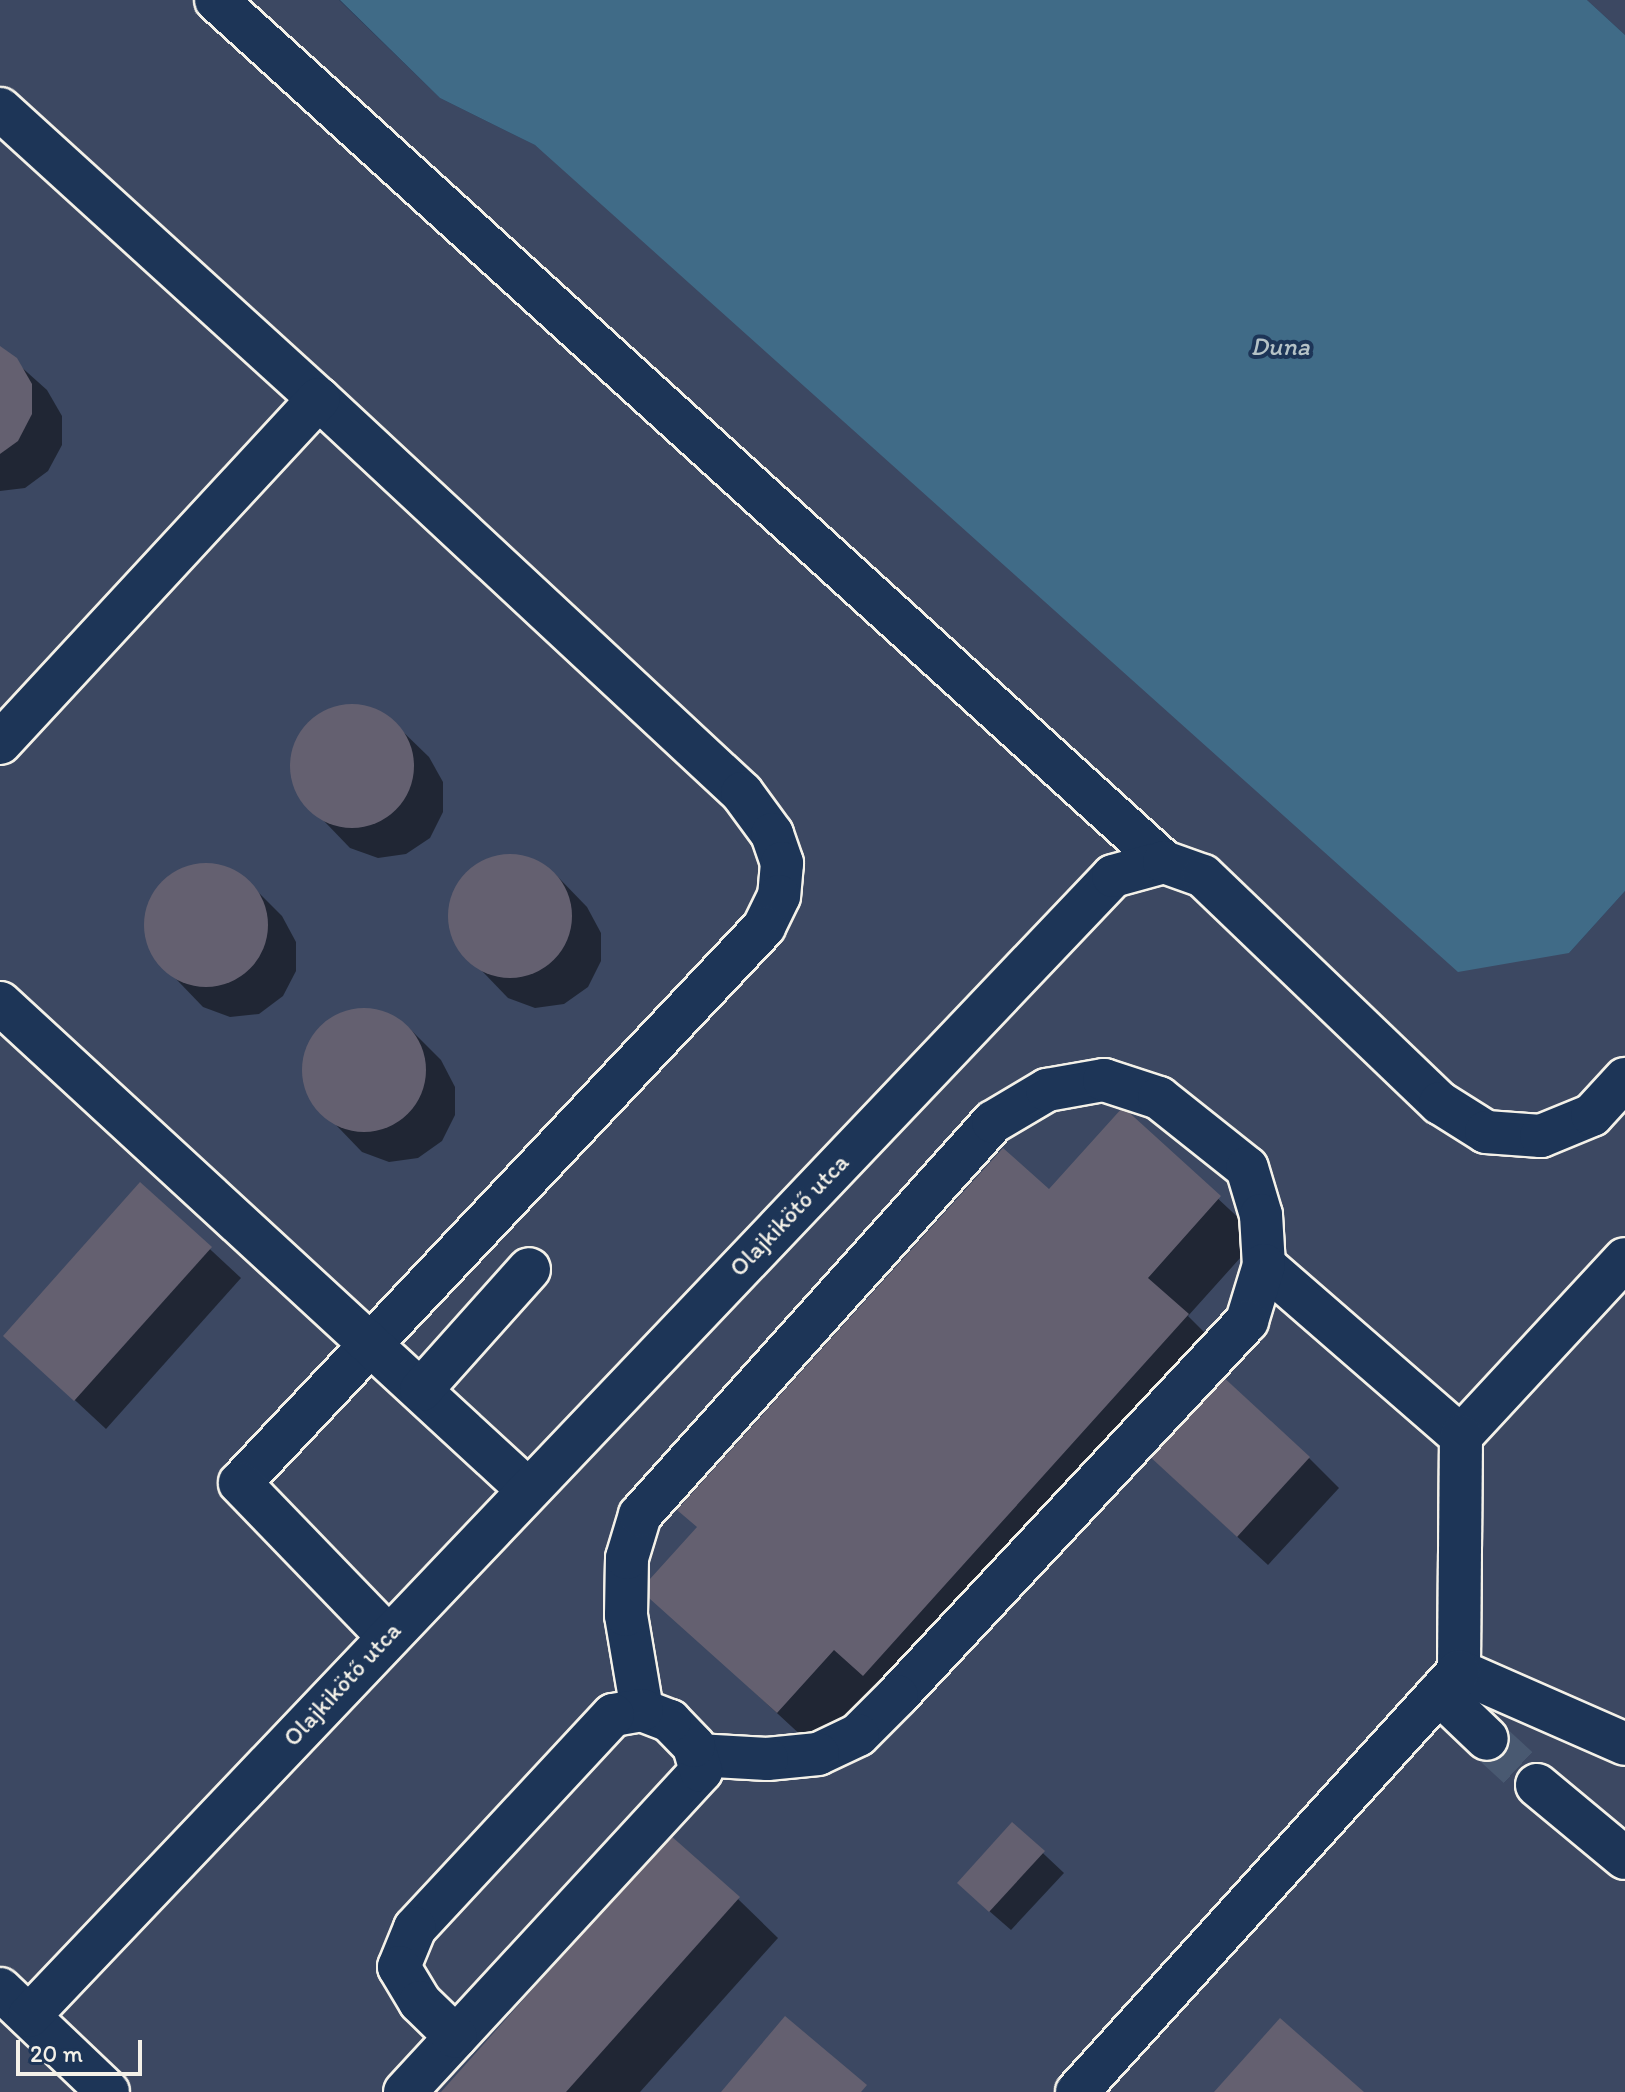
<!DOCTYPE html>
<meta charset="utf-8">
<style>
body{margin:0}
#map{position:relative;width:1625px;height:2092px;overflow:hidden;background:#2b3e5c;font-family:Itim,sans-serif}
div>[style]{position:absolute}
.built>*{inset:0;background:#3c4862}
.water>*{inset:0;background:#406b87}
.shadow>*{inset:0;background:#0007}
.building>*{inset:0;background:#646070}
.round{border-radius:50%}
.minor-tunnel>*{height:42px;margin-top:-21px;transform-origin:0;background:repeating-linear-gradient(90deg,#495971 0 42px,transparent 0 63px)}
.roads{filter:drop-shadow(2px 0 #f4f1e8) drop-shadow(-2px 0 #f4f1e8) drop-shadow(0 2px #f4f1e8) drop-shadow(0 -2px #f4f1e8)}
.minor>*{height:42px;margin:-21px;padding:0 21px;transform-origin:21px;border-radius:21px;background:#1d3557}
span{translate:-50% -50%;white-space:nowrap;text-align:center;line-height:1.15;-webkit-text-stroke:8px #1d3557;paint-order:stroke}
.street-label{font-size:24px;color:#f4f1e8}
.water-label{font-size:26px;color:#b5c2c6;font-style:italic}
.scale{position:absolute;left:16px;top:2040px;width:126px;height:36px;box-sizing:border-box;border:4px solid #f4f1e8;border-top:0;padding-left:10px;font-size:24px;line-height:28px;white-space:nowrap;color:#f4f1e8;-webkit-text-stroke:6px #1d3557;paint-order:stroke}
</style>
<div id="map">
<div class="built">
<div style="clip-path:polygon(0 0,339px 0,440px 98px,535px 145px,1569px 953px,1625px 891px,1625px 2092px,0 2092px)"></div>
<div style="clip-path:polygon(1587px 0,1625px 0,1625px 35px)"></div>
</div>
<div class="water">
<div style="clip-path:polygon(340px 0,1587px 0,1625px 35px,1625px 891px,1569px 953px,1458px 972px,535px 145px,440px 98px)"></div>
</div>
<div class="shadow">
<div style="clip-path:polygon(0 348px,47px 390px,62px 416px,62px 445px,48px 471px,25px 488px,0 491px)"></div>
<div style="clip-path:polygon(344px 706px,374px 709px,397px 726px,429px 757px,443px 782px,443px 812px,430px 838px,406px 854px,378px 858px,350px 848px,299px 795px,291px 767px,298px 738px,317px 716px)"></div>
<div style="clip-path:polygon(502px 856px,531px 859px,556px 875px,587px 907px,601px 933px,601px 961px,588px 987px,564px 1004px,535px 1008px,508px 998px,457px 945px,449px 917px,456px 888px,475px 867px)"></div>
<div style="clip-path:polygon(198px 865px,227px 868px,251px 885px,282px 916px,296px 942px,296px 971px,283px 996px,259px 1014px,230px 1017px,203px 1007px,152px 954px,145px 926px,151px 897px,170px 875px)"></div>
<div style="clip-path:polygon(356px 1010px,385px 1013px,410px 1029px,441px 1060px,455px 1087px,455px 1115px,442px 1141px,418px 1158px,389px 1162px,362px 1152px,311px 1099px,303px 1071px,310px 1042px,329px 1020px)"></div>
<div style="clip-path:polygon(1123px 1110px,1259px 1237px,1188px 1316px,1227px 1355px,904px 1714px,874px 1688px,818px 1751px,643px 1589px,1050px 1192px)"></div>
<div style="clip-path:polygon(141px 1185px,241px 1278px,106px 1429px,6px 1336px)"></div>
<div style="clip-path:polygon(1309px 1458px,1339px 1488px,1268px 1565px,1180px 1484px)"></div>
<div style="clip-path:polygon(1012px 1824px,1064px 1873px,1011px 1930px,980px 1903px)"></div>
<div style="clip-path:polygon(738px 1899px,778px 1938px,640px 2092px,444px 2092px)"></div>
</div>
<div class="building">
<div style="clip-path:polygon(0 346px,17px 358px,32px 384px,32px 414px,18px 441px,0 454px)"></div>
<div class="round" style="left:290px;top:704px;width:124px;height:124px"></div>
<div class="round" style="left:448px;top:854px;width:124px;height:124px"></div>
<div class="round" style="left:144px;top:863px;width:124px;height:124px"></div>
<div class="round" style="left:302px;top:1008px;width:124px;height:124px"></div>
<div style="clip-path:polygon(1123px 1107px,1221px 1196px,1148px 1278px,1189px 1314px,863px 1676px,834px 1650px,777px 1713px,640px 1590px,697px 1527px,677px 1510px,1003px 1148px,1049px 1189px)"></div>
<div style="clip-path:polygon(140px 1182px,212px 1247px,74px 1401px,3px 1336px)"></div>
<div style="clip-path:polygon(1220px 1374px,1310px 1457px,1237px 1537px,1147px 1454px)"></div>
<div style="clip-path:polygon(1012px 1822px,1045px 1851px,989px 1912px,957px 1883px)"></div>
<div style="clip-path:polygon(670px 1835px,740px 1897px,566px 2092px,441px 2092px)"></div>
<div style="clip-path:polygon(785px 2016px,867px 2085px,861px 2092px,721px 2092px)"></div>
<div style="clip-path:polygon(1280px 2018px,1364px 2092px,1214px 2092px)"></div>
</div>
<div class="minor-tunnel">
<div style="left:1487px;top:1739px;width:68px;rotate:42.6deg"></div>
</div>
<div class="roads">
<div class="minor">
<div style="left:216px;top:0;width:1281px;rotate:42.28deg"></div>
<div style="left:0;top:109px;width:431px;rotate:42.3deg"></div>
<div style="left:319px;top:399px;width:578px;rotate:42.97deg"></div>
<div style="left:742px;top:793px;width:51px;rotate:53.8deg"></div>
<div style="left:772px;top:834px;width:31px;rotate:71deg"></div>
<div style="left:782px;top:863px;width:33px;rotate:95deg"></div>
<div style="left:779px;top:896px;width:34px;rotate:116deg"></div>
<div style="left:764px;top:927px;width:764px;rotate:133.3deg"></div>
<div style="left:240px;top:1483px;width:213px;rotate:46deg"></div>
<div style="left:0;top:743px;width:469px;rotate:-47.2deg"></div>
<div style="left:0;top:1003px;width:717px;rotate:42.68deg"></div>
<div style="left:1264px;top:1265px;width:261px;rotate:41deg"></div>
<div style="left:1461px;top:1436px;width:241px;rotate:-47.2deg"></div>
<div style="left:421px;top:1390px;width:162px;rotate:-48.2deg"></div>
<div style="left:1461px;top:1436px;width:235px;rotate:90.5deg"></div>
<div style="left:1459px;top:1671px;width:181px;rotate:23.7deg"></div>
<div style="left:1439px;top:1693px;width:66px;rotate:43.8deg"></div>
<div style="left:642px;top:1710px;width:96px;rotate:-99.6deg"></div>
<div style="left:626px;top:1615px;width:57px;rotate:-89deg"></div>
<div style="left:627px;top:1558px;width:45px;rotate:-73.2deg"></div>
<div style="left:640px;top:1515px;width:528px;rotate:-48.07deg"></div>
<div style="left:993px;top:1122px;width:63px;rotate:-30.7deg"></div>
<div style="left:1047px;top:1090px;width:58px;rotate:-10deg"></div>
<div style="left:1104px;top:1080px;width:58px;rotate:18.1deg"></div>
<div style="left:1159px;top:1098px;width:112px;rotate:38.5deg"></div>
<div style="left:1247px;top:1168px;width:49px;rotate:73.4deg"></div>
<div style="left:1261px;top:1215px;width:50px;rotate:86.6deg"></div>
<div style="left:1264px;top:1265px;width:59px;rotate:106.9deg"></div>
<div style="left:1247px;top:1321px;width:513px;rotate:133.03deg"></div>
<div style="left:897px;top:1696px;width:55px;rotate:135deg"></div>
<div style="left:858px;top:1735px;width:44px;rotate:154.6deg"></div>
<div style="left:818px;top:1754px;width:51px;rotate:174.4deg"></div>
<div style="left:767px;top:1759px;width:70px;rotate:-176.7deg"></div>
<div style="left:1537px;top:1785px;width:114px;rotate:39.7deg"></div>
<div style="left:0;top:1989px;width:149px;rotate:43.6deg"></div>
<div style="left:29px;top:2016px;width:1573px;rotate:-46.44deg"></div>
<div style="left:1113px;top:876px;width:53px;rotate:-15.4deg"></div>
<div style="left:1164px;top:862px;width:41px;rotate:19.7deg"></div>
<div style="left:1203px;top:876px;width:328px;rotate:43.8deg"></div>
<div style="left:1440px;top:1103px;width:54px;rotate:32.2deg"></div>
<div style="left:1486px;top:1132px;width:55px;rotate:4.2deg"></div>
<div style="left:1541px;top:1136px;width:55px;rotate:-22.4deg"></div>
<div style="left:1592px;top:1115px;width:49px;rotate:-47.5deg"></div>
<div style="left:405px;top:2092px;width:437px;rotate:-47.3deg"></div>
<div style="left:701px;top:1771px;width:26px;rotate:-106deg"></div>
<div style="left:694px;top:1746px;width:35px;rotate:-134deg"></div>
<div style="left:670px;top:1721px;width:30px;rotate:-159deg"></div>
<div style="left:642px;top:1710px;width:29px;rotate:170deg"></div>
<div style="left:613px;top:1715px;width:291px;rotate:132.9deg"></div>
<div style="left:415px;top:1928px;width:42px;rotate:112.3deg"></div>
<div style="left:399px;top:1967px;width:41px;rotate:59deg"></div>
<div style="left:420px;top:2002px;width:50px;rotate:44.2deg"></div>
<div style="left:1077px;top:2092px;width:568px;rotate:-47.78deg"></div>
</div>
</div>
<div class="street-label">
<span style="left:789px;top:1215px;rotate:-46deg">Olajkikötő utca</span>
<span style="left:342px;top:1684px;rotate:-47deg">Olajkikötő utca</span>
</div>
<div class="water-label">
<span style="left:1280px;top:347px">Duna</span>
</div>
<div class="scale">20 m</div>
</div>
